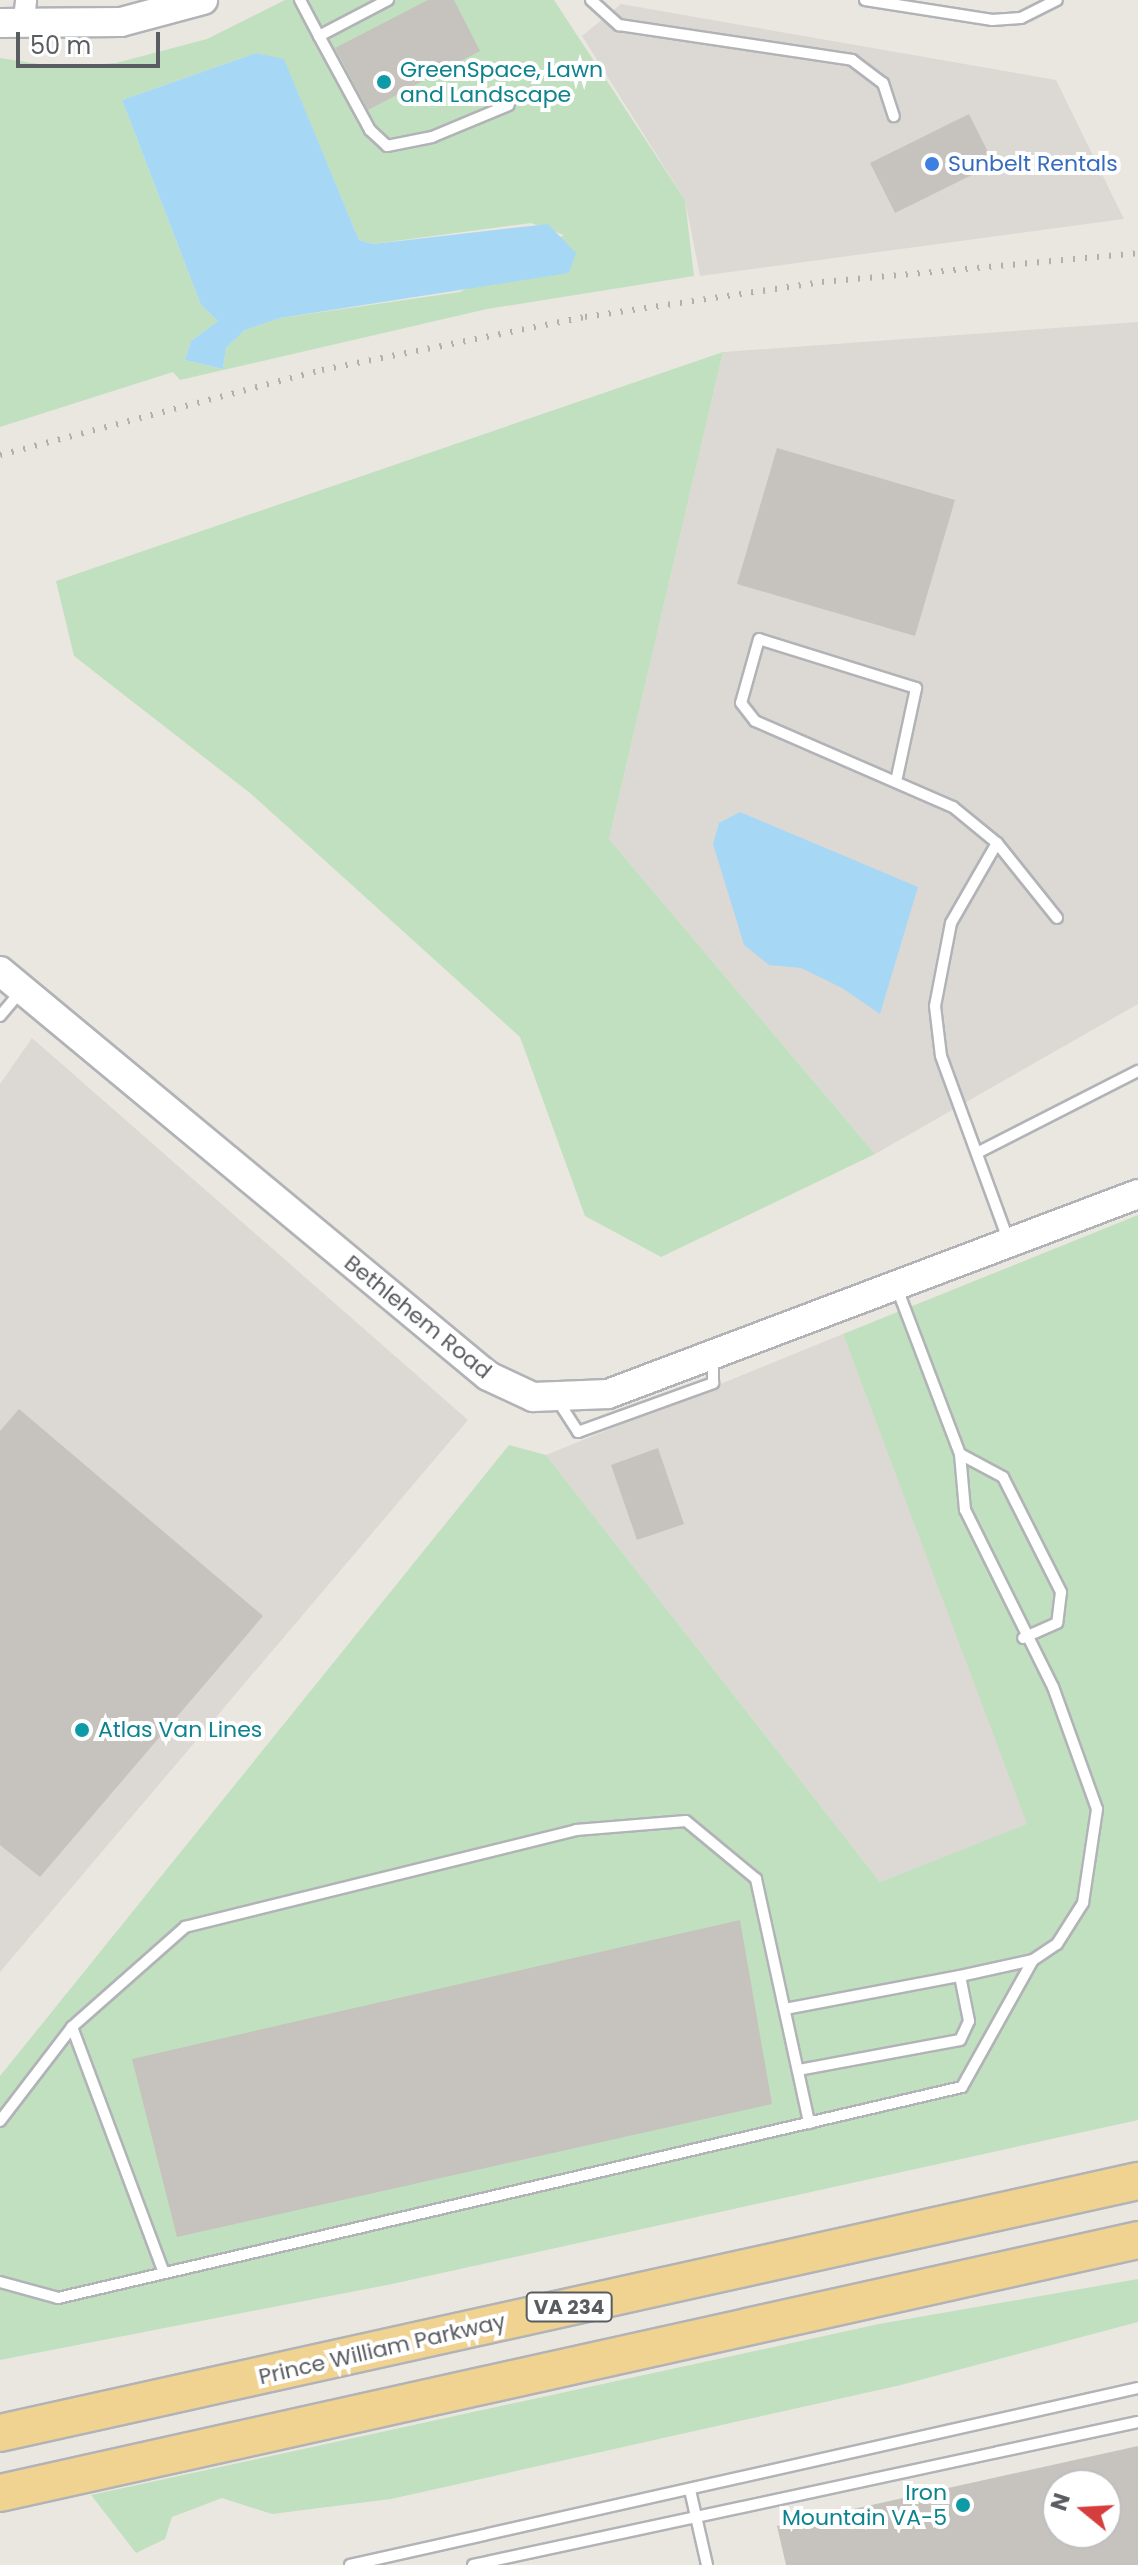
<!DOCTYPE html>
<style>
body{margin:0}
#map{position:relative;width:1138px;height:2565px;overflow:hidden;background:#eae7e0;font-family:Poppins,sans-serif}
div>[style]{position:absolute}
.industrial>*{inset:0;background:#dcd9d5}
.green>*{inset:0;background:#c1e0bf}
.water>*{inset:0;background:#a6d8f5}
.building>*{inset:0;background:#c6c2be}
.roads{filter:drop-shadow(2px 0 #b1b3b7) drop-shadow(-2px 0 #b1b3b7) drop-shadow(0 2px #b1b3b7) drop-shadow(0 -2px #b1b3b7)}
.lane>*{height:10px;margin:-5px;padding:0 5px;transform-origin:5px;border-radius:5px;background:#fff}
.street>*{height:20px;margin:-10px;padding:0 10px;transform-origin:10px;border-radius:10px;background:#fff}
.secondary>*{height:28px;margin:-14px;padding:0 14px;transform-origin:14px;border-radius:14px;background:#fff}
.highway>*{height:36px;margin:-18px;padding:0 18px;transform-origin:18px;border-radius:18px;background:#f0d291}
.rail>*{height:6px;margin-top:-3px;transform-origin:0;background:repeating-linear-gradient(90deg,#afb0b0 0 2px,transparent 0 12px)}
.dots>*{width:22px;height:22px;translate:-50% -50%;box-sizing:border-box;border:4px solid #fff;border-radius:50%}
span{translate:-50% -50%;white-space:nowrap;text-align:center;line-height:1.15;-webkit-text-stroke:8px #fff;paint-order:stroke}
.shield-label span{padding:2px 6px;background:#fff;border:2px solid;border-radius:6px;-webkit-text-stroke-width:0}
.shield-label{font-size:20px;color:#595c60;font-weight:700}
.culture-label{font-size:22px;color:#0d838f}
.left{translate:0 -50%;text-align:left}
.right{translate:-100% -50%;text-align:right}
.shop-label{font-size:22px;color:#366cbe}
.street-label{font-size:22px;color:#595c60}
.north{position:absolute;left:1042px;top:2469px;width:80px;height:80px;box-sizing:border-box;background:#fff;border:2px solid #bdbebf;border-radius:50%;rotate:288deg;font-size:22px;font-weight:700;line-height:32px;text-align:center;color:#595c60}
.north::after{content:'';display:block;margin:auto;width:28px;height:36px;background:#d53e3c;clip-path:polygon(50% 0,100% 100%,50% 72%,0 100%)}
.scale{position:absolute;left:16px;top:32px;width:144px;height:36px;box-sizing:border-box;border:4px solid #595c60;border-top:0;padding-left:10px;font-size:24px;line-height:28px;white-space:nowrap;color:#595c60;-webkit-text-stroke:6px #fff;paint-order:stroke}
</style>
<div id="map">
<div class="industrial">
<div style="clip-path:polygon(621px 4px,1056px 80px,1124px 219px,700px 276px,685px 200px,582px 36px)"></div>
<div style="clip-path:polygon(1138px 322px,1138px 1004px,875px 1154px,609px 839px,723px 352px)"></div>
<div style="clip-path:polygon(32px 1038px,468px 1420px,0 1972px,0 1084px)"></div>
<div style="clip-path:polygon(843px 1334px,1028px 1824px,880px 1882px,546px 1455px)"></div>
</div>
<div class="green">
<div style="clip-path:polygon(evenodd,285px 0,554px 0,685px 200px,694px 276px,487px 309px,180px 380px,173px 372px,0 427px,0 58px,59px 67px,116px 63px,207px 39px,285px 0,256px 53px,284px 60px,359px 240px,373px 244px,531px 223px,564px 235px,460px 292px,280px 318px,245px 330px,226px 348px,223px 369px,185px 360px,191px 341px,218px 321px,201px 305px,122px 100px,256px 53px)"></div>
<div style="clip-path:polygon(723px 352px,609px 839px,875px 1154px,661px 1257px,585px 1216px,520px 1037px,250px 793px,74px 656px,56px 581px)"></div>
<div style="clip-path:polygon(1138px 1215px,1138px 2120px,392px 2284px,0 2360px,0 2076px,509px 1445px,546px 1455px,880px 1882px,1027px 1824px,843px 1334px)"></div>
<div style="clip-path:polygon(1138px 2279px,1138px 2322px,901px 2385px,391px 2499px,272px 2514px,222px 2498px,172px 2517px,165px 2539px,136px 2553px,91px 2495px,879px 2324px)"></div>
</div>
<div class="water">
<div style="clip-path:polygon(256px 53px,284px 59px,359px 240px,373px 244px,548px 224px,576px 253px,569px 273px,280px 318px,245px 330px,226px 348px,223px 369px,185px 360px,191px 341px,218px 321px,201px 305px,122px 100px)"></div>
<div style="clip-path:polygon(740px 812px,918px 887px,880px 1014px,842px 988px,801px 968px,769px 965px,744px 945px,713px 844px,719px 823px)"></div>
</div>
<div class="building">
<div style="clip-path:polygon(428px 0,454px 0,480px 51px,368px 110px,335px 48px)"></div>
<div style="clip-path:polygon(969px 114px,994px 164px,895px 213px,870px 163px)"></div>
<div style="clip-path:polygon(777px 448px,955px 500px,915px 636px,737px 584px)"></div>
<div style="clip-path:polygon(19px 1409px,263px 1616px,40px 1877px,0 1845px,0 1431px)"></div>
<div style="clip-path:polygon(658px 1448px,684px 1524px,637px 1540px,611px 1465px)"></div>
<div style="clip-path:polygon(740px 1920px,772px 2104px,177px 2237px,132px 2059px)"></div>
<div style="clip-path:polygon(evenodd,1138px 2446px,1138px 2565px,786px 2565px,777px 2526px,1138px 2446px,1058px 2485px,1106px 2485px,1106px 2533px,1058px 2533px,1058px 2485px)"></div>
</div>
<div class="roads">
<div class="lane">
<div style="left:300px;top:0;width:41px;rotate:62.2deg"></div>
<div style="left:319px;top:36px;width:78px;rotate:-27.6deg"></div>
<div style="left:591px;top:0;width:38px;rotate:42deg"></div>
<div style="left:619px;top:25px;width:236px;rotate:8.5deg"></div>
<div style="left:852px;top:60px;width:39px;rotate:37deg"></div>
<div style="left:883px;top:83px;width:35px;rotate:72deg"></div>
<div style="left:865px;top:0;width:129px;rotate:8.9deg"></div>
<div style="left:992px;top:20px;width:29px;rotate:-4deg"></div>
<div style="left:1021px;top:18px;width:40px;rotate:-26.6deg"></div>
<div style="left:319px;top:36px;width:107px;rotate:61.5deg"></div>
<div style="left:370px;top:130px;width:23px;rotate:43deg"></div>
<div style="left:387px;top:146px;width:46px;rotate:-11.3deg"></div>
<div style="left:432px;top:137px;width:83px;rotate:-22.6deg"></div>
<div style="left:897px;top:777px;width:91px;rotate:-77.9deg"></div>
<div style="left:916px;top:688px;width:164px;rotate:-162.7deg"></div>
<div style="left:759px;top:639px;width:66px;rotate:105.7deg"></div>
<div style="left:741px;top:703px;width:23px;rotate:52deg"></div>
<div style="left:755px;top:721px;width:216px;rotate:23.5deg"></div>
<div style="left:953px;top:807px;width:57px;rotate:39.3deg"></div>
<div style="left:997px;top:843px;width:96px;rotate:51.3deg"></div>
<div style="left:997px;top:843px;width:92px;rotate:119.9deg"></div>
<div style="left:951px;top:923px;width:85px;rotate:100.9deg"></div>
<div style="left:935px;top:1006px;width:50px;rotate:83.2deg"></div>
<div style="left:941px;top:1056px;width:198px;rotate:69.9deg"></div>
<div style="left:0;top:1016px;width:33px;rotate:-50deg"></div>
<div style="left:977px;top:1153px;width:181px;rotate:-27deg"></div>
<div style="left:558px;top:1401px;width:37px;rotate:57deg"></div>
<div style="left:578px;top:1432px;width:144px;rotate:-19.9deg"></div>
<div style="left:713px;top:1383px;width:25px;rotate:-90deg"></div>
<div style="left:960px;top:1454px;width:49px;rotate:28.1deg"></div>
<div style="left:1003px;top:1477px;width:129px;rotate:63.2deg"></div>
<div style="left:1061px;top:1592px;width:31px;rotate:97deg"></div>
<div style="left:1057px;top:1623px;width:37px;rotate:156deg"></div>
<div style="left:960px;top:1976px;width:75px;rotate:-12.4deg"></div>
<div style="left:785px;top:2009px;width:178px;rotate:-10.7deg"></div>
<div style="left:960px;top:1976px;width:46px;rotate:78.7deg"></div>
<div style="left:969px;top:2021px;width:21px;rotate:115deg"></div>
<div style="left:960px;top:2040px;width:165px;rotate:169.5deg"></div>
<div style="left:72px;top:2027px;width:260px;rotate:69.5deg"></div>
<div style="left:0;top:2121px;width:118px;rotate:-52.5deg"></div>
<div style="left:72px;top:2027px;width:151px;rotate:-41.5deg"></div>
<div style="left:185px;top:1927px;width:403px;rotate:-13.9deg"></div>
<div style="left:576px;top:1830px;width:110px;rotate:-4.7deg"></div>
<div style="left:686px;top:1821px;width:91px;rotate:39.6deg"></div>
<div style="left:756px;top:1879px;width:250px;rotate:77.7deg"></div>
<div style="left:0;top:2282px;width:60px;rotate:15.4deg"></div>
<div style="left:58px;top:2298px;width:928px;rotate:-13.14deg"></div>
<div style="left:962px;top:2087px;width:145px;rotate:-60.8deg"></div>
<div style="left:1033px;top:1960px;width:29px;rotate:-34deg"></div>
<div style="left:1057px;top:1944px;width:49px;rotate:-57.6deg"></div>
<div style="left:1083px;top:1903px;width:95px;rotate:-81.5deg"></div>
<div style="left:1097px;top:1809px;width:130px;rotate:-109.8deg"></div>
<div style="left:1053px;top:1687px;width:198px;rotate:-116.4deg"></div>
<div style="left:965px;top:1510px;width:56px;rotate:-95.1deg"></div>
<div style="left:960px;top:1454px;width:178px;rotate:-110.8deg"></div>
<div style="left:690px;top:2490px;width:77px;rotate:77.2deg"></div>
<div style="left:350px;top:2565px;width:808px;rotate:-12.66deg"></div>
<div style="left:473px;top:2565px;width:680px;rotate:-12.14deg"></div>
</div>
<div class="street">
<div style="left:23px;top:26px;width:26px;rotate:-83deg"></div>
</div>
<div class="secondary">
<div style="left:0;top:23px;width:121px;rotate:-0.5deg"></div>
<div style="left:121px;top:22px;width:85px;rotate:-15deg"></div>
<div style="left:0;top:971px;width:634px;rotate:39.69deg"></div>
<div style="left:488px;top:1376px;width:50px;rotate:25deg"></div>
<div style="left:533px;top:1397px;width:75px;rotate:-2.3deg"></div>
<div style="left:608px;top:1394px;width:566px;rotate:-20.67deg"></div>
</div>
<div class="highway">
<div style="left:0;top:2433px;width:1166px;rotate:-12.49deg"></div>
<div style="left:0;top:2493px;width:1166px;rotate:-12.53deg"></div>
</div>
</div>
<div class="rail">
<div style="left:0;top:455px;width:333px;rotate:-14.8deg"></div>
<div style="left:322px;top:370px;width:268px;rotate:-11.4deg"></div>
<div style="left:585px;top:317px;width:240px;rotate:-8.4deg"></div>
<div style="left:822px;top:282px;width:317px;rotate:-5.2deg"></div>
</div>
<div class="dots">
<div style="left:384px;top:82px;background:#0f9aa8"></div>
<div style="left:932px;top:164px;background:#3f7fe0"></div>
<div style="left:82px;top:1730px;background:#0f9aa8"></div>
<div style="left:963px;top:2505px;background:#0f9aa8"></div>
</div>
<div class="shield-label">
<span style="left:569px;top:2307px">VA 234</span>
</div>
<div class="culture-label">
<span class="left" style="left:400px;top:82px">GreenSpace, Lawn<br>and Landscape</span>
<span class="left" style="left:98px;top:1730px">Atlas Van Lines</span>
<span class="right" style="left:947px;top:2505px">Iron<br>Mountain VA-5</span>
</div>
<div class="shop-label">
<span class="left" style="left:948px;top:164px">Sunbelt Rentals</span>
</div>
<div class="street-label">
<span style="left:418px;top:1317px;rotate:39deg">Bethlehem Road</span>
<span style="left:382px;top:2349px;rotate:-13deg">Prince William Parkway</span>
</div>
<div class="north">N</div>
<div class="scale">50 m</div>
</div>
